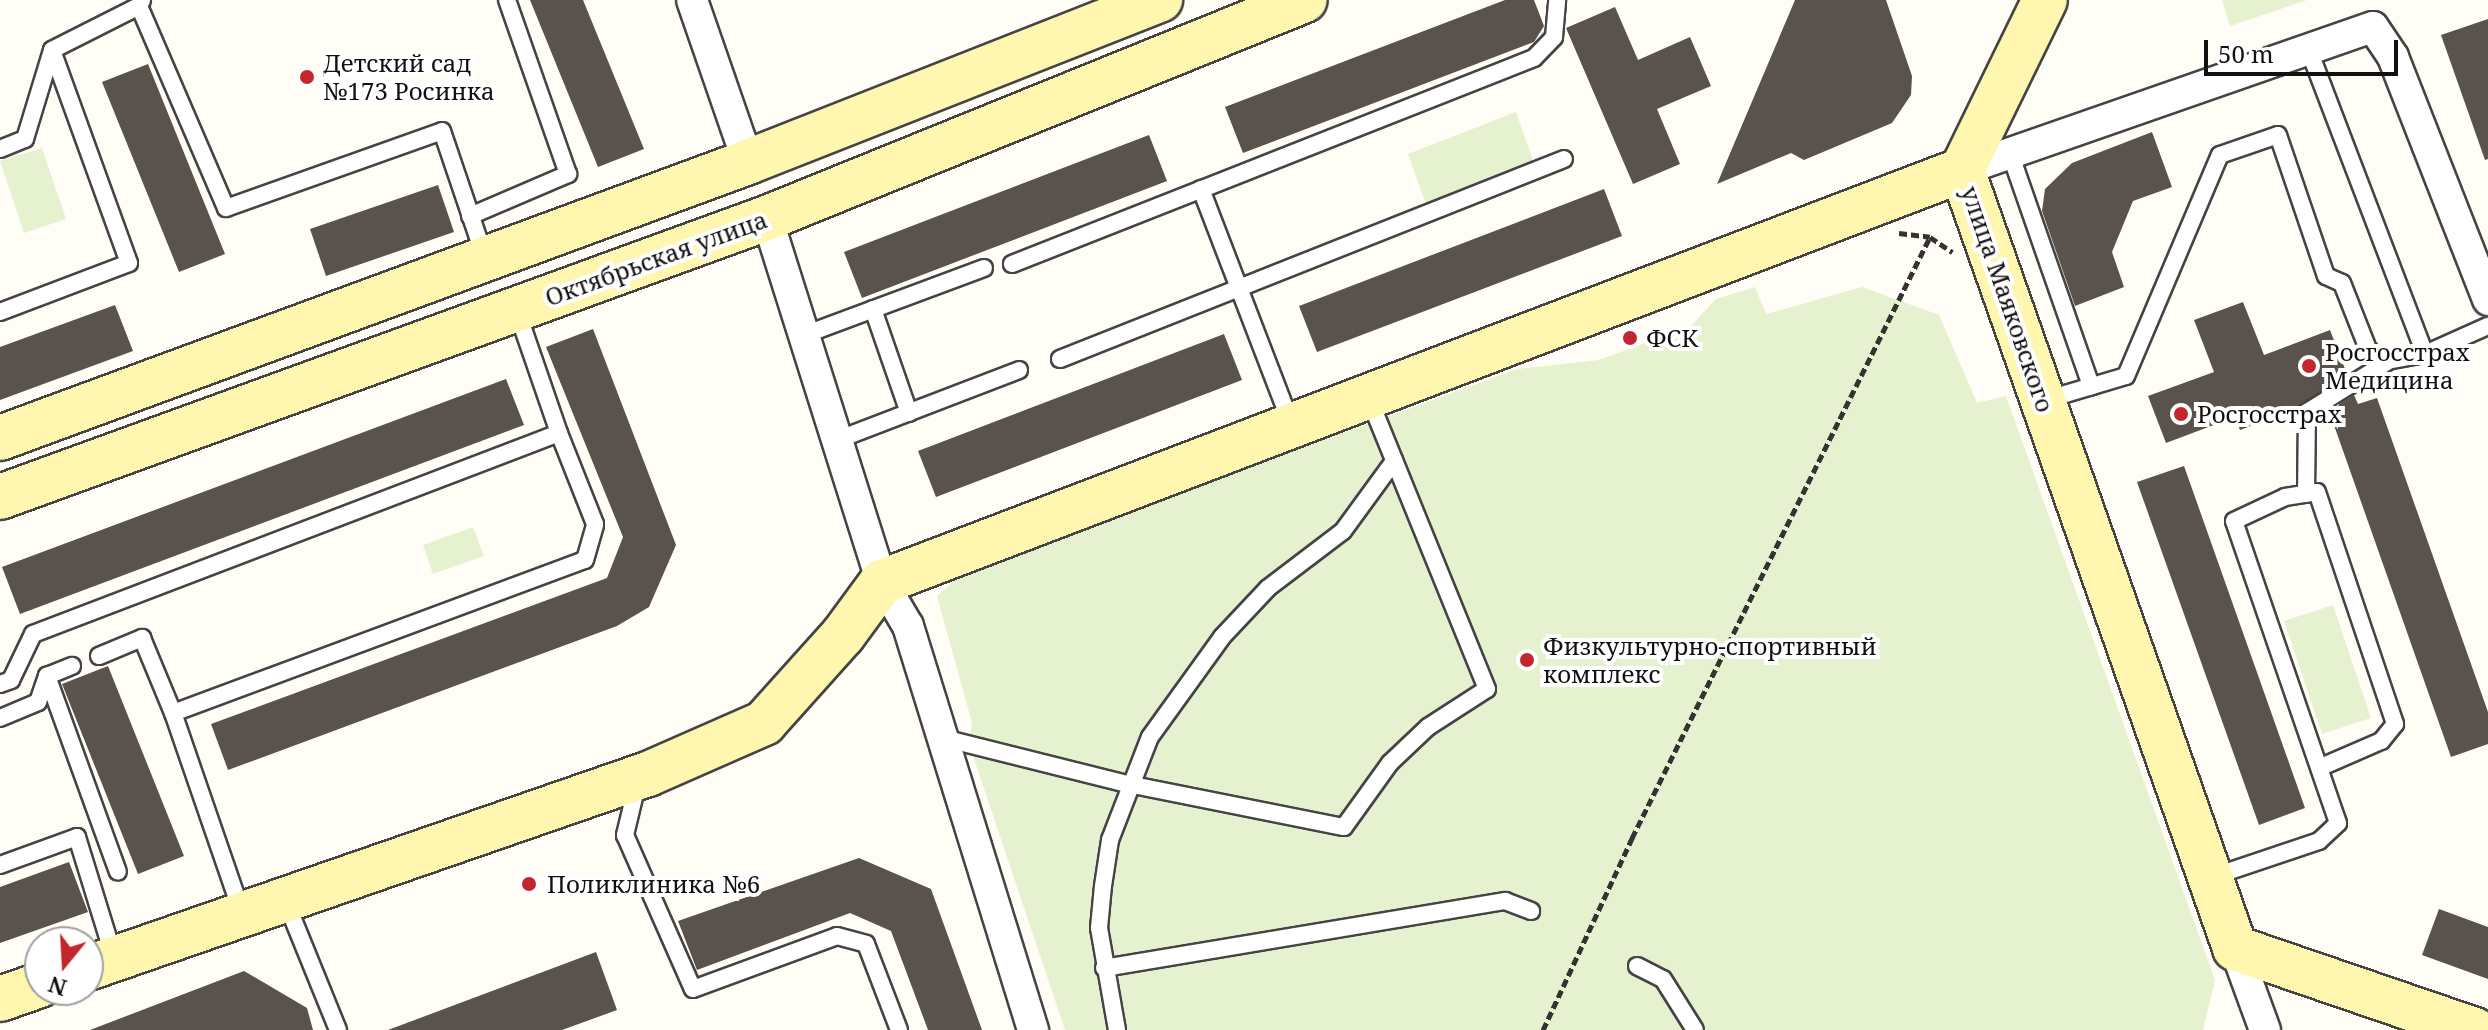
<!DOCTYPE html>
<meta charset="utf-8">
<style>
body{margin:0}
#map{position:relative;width:2488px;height:1030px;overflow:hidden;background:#fffdf5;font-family:"Noto Serif",serif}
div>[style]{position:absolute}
.pitch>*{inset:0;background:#e6f2cf}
.building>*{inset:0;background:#5a524d}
.path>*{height:5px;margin-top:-2.5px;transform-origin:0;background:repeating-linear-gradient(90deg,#333 0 8px,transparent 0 12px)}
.roads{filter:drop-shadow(2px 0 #444) drop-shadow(-2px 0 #444) drop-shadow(0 2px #444) drop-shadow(0 -2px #444)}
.lane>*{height:16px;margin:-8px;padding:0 8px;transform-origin:8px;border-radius:8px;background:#fff}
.street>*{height:30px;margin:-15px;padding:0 15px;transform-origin:15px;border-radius:15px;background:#fff}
.secondary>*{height:44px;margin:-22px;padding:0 22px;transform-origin:22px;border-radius:22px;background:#fff6b0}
.dots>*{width:22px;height:22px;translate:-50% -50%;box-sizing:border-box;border:4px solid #fff;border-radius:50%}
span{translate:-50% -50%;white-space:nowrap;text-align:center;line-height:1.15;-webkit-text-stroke:8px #fff;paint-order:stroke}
.poi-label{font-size:24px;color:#111}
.left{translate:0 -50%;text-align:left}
.street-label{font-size:24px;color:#111}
.north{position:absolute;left:24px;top:926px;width:80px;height:80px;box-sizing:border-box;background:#fff;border:2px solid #a0a0a0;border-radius:50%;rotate:198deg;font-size:22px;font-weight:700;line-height:32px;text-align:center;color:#111}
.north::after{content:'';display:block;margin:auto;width:28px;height:36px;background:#c4262e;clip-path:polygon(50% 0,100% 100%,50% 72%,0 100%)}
.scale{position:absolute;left:2204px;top:40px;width:194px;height:36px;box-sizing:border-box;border:4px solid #111;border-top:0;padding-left:10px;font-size:24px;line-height:28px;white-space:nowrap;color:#111;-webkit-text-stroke:6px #fff;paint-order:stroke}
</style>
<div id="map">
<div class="pitch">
<div style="clip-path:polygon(2222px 0,2307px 0,2230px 26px)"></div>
<div style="clip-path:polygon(1516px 112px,1535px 166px,1427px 207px,1408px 154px)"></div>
<div style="clip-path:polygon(42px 148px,66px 219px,24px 233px,0 161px)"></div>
<div style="clip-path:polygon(1755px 287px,1766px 314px,1862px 287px,1939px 315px,1977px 403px,2006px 396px,2215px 980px,2203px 1030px,1065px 1030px,969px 744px,972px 723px,937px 596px,965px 572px,1517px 369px,1599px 360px,1691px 326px,1716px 299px)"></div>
<div style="clip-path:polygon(473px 527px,484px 556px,433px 574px,423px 545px)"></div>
<div style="clip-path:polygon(2333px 605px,2371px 718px,2322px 734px,2284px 621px)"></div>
</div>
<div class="building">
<div style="clip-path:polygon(530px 0,583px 0,644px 149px,598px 167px)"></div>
<div style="clip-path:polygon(1505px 0,1534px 0,1544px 26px,1534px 42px,1243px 153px,1225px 107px)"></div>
<div style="clip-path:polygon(1795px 0,1886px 0,1912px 76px,1911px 95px,1892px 123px,1804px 160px,1791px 153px,1717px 184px)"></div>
<div style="clip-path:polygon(1615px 7px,1638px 60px,1690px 37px,1711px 86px,1657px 109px,1680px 164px,1633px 184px,1566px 28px)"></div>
<div style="clip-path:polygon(2488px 19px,2488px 159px,2485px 160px,2441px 35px)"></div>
<div style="clip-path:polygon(148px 64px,225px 254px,179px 272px,102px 82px)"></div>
<div style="clip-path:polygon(2152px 132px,2172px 187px,2133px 201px,2112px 252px,2124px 287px,2075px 306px,2042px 211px,2045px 189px,2072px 163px)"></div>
<div style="clip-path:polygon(1149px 135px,1167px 181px,862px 298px,844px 252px)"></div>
<div style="clip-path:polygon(438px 185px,454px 232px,326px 276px,310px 229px)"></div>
<div style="clip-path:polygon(1604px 189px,1622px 236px,1317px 352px,1299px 306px)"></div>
<div style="clip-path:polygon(2243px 302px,2264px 355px,2330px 330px,2347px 374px,2297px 409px,2240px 430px,2235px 417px,2166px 443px,2148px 396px,2214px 372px,2194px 320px)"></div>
<div style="clip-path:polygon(115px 305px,133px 351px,0 400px,0 347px)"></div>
<div style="clip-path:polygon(593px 329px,676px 545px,649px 607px,617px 626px,228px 770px,211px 724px,607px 578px,623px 537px,546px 347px)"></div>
<div style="clip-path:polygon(1224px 334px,1242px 380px,936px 497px,918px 451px)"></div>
<div style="clip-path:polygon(506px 379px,524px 425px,20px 614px,2px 567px)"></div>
<div style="clip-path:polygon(2354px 395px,2358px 404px,2377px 398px,2488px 712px,2488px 744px,2451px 757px,2329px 411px)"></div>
<div style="clip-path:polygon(2184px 466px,2305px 808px,2259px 825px,2137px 482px)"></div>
<div style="clip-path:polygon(108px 666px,184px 856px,138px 874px,62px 684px)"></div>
<div style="clip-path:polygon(859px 858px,931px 889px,982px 1030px,928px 1030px,891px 931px,850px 913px,697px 970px,678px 921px)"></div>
<div style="clip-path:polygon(69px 862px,88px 912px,0 943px,0 887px)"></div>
<div style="clip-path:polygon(2439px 909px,2488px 927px,2488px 979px,2422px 955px)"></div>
<div style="clip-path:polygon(596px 952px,617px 1010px,562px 1030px,388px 1030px)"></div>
<div style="clip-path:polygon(244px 971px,307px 1008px,313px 1030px,90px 1030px)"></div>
</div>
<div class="path">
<div style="left:1899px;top:233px;width:31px;rotate:7deg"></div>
<div style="left:1930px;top:237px;width:27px;rotate:34deg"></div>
<div style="left:1543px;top:1030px;width:212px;rotate:-65.1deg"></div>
<div style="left:1632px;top:838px;width:671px;rotate:-63.63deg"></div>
</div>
<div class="roads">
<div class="lane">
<div style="left:139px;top:6px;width:220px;rotate:66.7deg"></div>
<div style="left:226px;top:208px;width:229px;rotate:-19.6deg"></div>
<div style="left:442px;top:131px;width:134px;rotate:71.3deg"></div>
<div style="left:0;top:149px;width:27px;rotate:-22deg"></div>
<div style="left:25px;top:139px;width:93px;rotate:-73.1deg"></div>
<div style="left:52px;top:50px;width:97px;rotate:-26.8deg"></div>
<div style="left:139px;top:6px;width:7px;rotate:-63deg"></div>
<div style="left:2011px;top:156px;width:244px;rotate:70.8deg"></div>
<div style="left:1201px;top:189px;width:252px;rotate:69deg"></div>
<div style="left:470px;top:216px;width:107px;rotate:-23.2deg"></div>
<div style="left:568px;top:174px;width:184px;rotate:-109.3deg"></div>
<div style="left:1012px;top:264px;width:561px;rotate:-21.54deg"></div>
<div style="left:1534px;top:58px;width:29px;rotate:-46deg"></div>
<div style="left:1554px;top:37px;width:37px;rotate:-85deg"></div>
<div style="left:873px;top:309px;width:110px;rotate:70.9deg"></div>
<div style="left:0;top:312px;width:138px;rotate:-20.8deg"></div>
<div style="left:129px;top:263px;width:226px;rotate:-109.9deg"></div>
<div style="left:804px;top:335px;width:192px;rotate:-20.4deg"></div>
<div style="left:2425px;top:354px;width:69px;rotate:-24deg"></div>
<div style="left:1060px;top:359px;width:542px;rotate:-21.64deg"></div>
<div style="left:2045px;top:400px;width:84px;rotate:-16.5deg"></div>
<div style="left:2126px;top:376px;width:240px;rotate:-67deg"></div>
<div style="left:2220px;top:155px;width:61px;rotate:-19deg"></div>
<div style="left:2278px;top:135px;width:149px;rotate:71.2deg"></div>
<div style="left:2326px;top:276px;width:17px;rotate:24deg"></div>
<div style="left:2342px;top:283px;width:71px;rotate:68.5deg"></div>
<div style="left:2368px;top:349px;width:19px;rotate:43deg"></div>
<div style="left:2382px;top:362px;width:44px;rotate:-10.5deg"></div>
<div style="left:2425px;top:354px;width:328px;rotate:-110.9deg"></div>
<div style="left:837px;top:440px;width:195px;rotate:-21deg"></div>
<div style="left:2306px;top:494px;width:82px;rotate:-89.3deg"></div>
<div style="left:2307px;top:412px;width:94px;rotate:-32deg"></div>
<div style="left:99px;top:656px;width:47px;rotate:-22.7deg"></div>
<div style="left:142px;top:638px;width:81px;rotate:67.5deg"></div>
<div style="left:47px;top:676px;width:208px;rotate:70.1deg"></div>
<div style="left:0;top:684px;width:12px;rotate:-20deg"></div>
<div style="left:11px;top:680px;width:51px;rotate:-64.4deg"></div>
<div style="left:33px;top:634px;width:563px;rotate:-20.91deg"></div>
<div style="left:559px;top:433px;width:129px;rotate:-109deg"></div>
<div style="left:0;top:718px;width:41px;rotate:-22.8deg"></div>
<div style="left:38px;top:702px;width:28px;rotate:-71deg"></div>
<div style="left:47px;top:676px;width:27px;rotate:-22deg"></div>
<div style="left:943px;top:738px;width:191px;rotate:14deg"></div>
<div style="left:1128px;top:784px;width:220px;rotate:11.3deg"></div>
<div style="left:1344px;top:827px;width:79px;rotate:-54.3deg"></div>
<div style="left:1390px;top:763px;width:52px;rotate:-43.5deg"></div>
<div style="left:1428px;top:727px;width:70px;rotate:-32.8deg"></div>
<div style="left:1487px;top:689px;width:313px;rotate:-112.1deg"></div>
<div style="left:638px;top:781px;width:56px;rotate:103.5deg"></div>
<div style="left:625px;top:835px;width:168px;rotate:66.2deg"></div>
<div style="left:693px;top:989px;width:153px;rotate:-20.2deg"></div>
<div style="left:837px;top:936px;width:30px;rotate:15deg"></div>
<div style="left:866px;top:944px;width:92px;rotate:69deg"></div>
<div style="left:0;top:865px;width:82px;rotate:-20deg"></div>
<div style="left:77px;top:837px;width:126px;rotate:72.9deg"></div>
<div style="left:2212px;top:877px;width:113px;rotate:-18.6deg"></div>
<div style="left:2319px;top:841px;width:26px;rotate:-43deg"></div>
<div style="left:2338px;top:823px;width:319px;rotate:-109deg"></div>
<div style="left:2234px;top:521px;width:56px;rotate:-25.2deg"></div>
<div style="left:2285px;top:497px;width:32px;rotate:-9deg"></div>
<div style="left:2317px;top:492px;width:245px;rotate:71.4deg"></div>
<div style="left:2395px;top:724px;width:22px;rotate:129deg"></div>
<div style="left:2381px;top:741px;width:65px;rotate:156.6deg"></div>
<div style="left:286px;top:902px;width:138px;rotate:67.9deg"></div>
<div style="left:242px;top:913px;width:212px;rotate:-109deg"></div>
<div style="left:173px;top:713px;width:439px;rotate:-20.4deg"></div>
<div style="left:585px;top:560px;width:37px;rotate:-74deg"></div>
<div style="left:595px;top:524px;width:98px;rotate:-111.6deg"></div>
<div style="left:1637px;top:966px;width:29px;rotate:27deg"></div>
<div style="left:1663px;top:979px;width:60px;rotate:57.9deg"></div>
<div style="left:1104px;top:968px;width:407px;rotate:-9.5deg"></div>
<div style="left:1505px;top:901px;width:28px;rotate:21deg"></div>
<div style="left:1117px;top:1030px;width:104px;rotate:-100deg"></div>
<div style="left:1099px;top:928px;width:42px;rotate:-84.6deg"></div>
<div style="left:1103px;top:886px;width:47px;rotate:-81.3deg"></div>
<div style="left:1110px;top:840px;width:110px;rotate:-68.8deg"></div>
<div style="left:1150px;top:737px;width:123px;rotate:-54.2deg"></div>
<div style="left:1222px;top:637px;width:67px;rotate:-46.8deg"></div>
<div style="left:1268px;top:588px;width:94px;rotate:-37.2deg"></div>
<div style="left:1343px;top:531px;width:87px;rotate:-53.9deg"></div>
</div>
<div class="street">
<div style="left:692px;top:0;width:171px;rotate:70.9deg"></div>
<div style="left:1962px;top:170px;width:435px;rotate:-19.2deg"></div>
<div style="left:2373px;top:27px;width:36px;rotate:56deg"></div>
<div style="left:2393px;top:57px;width:261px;rotate:68.6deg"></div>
<div style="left:767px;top:218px;width:382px;rotate:72.5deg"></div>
<div style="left:882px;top:582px;width:51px;rotate:59.4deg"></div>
<div style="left:908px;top:626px;width:423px;rotate:72.8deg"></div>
<div style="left:2235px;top:948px;width:87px;rotate:69.9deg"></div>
</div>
<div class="secondary">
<div style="left:1962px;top:170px;width:825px;rotate:70.66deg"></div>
<div style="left:2235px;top:948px;width:254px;rotate:18.9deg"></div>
<div style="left:1962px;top:170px;width:189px;rotate:-64deg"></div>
<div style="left:0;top:438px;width:797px;rotate:-20.25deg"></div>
<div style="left:748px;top:162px;width:443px;rotate:-21.5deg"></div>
<div style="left:0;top:497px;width:816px;rotate:-19.99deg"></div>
<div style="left:767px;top:218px;width:580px;rotate:-22.06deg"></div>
<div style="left:88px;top:968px;width:593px;rotate:-19.11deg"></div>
<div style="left:648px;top:774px;width:127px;rotate:-23.7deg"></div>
<div style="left:764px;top:723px;width:118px;rotate:-48.1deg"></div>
<div style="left:843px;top:635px;width:66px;rotate:-53.7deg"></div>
<div style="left:882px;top:582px;width:1156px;rotate:-20.88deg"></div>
<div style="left:0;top:999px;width:42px;rotate:-19.3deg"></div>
</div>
</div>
<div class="dots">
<div style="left:307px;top:77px;background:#c4262e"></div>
<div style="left:1630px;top:338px;background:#c4262e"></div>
<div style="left:2309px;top:366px;background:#c4262e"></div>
<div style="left:2181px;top:414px;background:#c4262e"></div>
<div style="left:1527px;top:660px;background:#c4262e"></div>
<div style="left:529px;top:884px;background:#c4262e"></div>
</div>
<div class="poi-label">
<span class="left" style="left:323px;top:77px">Детский сад<br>№173 Росинка</span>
<span class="left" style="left:1646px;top:338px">ФСК</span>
<span class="left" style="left:2325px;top:366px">Росгосстрах<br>Медицина</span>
<span class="left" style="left:2197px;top:414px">Росгосстрах</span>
<span class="left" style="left:1543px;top:660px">Физкультурно-спортивный<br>комплекс</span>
<span class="left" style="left:547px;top:884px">Поликлиника №6</span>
</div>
<div class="street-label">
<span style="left:656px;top:258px;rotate:-20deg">Октябрьская улица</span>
<span style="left:2008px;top:299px;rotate:71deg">улица Маяковского</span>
</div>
<div class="north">N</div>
<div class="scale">50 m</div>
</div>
